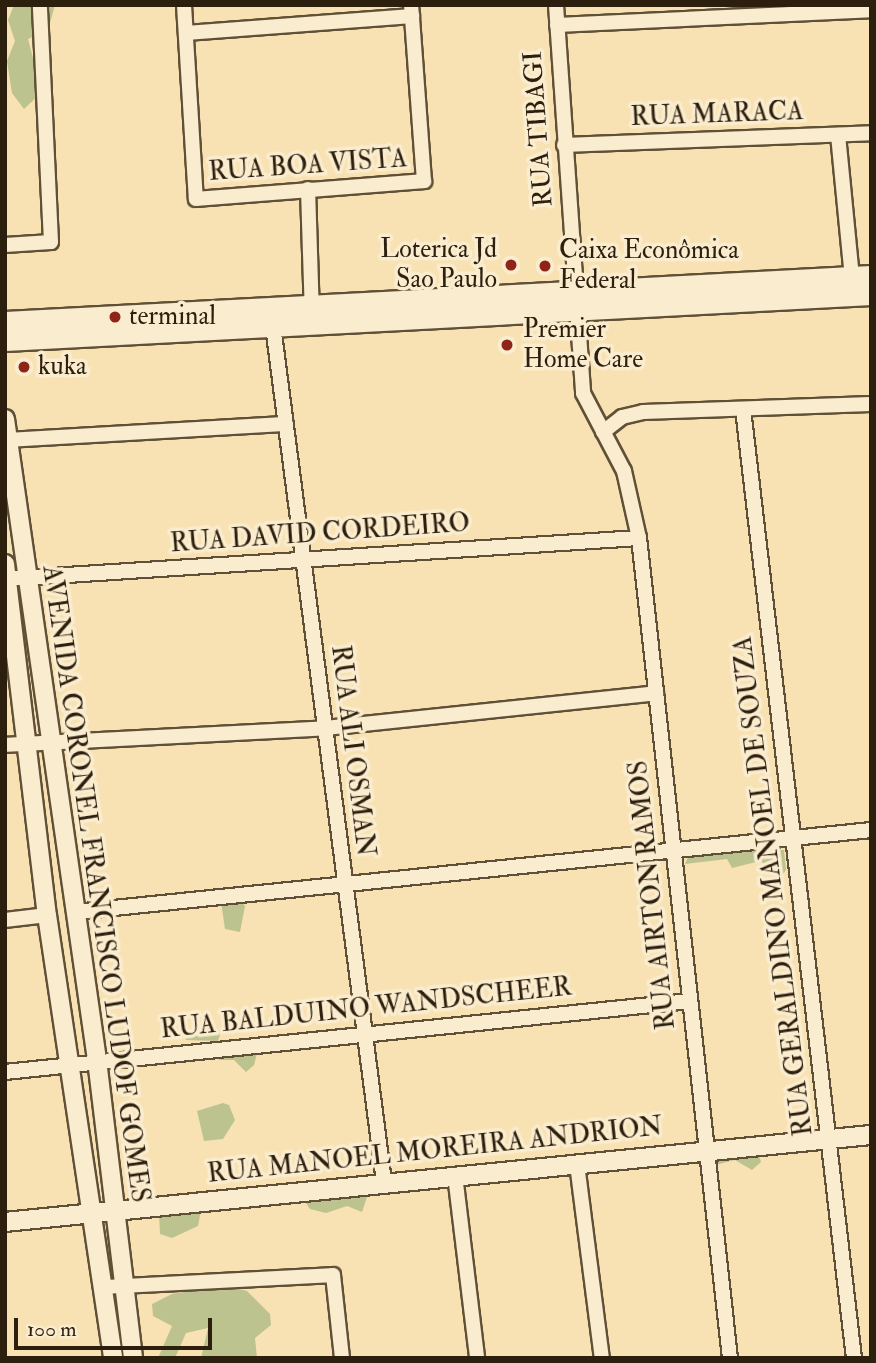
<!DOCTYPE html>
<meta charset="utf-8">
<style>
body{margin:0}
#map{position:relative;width:876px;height:1363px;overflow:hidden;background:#f8e2b3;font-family:"IM FELL Double Pica",serif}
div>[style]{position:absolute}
.green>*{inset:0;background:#bcc38e}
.roads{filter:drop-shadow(2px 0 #605037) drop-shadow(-2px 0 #605037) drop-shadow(0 2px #605037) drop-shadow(0 -2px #605037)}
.minor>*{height:14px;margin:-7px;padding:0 7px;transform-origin:7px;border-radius:7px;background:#faecce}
.tertiary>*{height:18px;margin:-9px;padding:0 9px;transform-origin:9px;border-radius:9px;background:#faecce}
.secondary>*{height:21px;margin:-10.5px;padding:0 10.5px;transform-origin:10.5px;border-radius:10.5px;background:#faecce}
.dots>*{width:19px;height:19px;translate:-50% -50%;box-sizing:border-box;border:4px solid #faecce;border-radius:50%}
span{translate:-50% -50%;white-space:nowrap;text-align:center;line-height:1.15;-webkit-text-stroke:7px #faecce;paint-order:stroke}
.street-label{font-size:26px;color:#2d1f0e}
.poi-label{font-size:26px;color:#2d1f0e}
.right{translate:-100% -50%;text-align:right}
.left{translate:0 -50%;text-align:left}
.frame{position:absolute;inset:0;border:7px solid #2d1f0e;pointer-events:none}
.scale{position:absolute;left:14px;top:1318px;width:198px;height:32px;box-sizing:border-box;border:4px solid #2d1f0e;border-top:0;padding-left:9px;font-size:21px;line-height:24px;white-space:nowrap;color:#2d1f0e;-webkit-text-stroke:5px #faecce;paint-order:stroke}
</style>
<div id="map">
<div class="green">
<div style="clip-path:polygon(14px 5px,55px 5px,48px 30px,28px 39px,42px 92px,24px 109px,12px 93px,7px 61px,15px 41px,8px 20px)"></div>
<div style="clip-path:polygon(756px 848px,784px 850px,786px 870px,783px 874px,760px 861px,732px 868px,727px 859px,685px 864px,689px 855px)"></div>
<div style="clip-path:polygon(221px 902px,242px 902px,245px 906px,240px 932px,225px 929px)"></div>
<div style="clip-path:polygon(201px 1027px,217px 1028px,221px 1031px,218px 1041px,186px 1040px,185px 1035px)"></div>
<div style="clip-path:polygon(258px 1050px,254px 1065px,246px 1072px,234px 1060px,219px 1060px,220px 1055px)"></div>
<div style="clip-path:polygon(223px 1103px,229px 1105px,235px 1120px,223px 1139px,204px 1141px,197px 1111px)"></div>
<div style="clip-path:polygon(758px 1152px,761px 1162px,752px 1170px,735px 1160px,715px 1165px,714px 1155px)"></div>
<div style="clip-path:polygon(377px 1192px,367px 1197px,362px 1212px,347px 1206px,326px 1213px,310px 1209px,304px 1200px)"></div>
<div style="clip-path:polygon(201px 1210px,198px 1226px,172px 1238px,160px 1234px,159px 1212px)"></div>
<div style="clip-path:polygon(225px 1285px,247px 1291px,270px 1314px,271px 1325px,255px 1338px,257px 1358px,201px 1358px,208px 1328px,186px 1333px,175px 1358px,158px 1358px,172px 1326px,153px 1316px,152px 1304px,172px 1294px)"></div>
</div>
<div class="roads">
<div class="minor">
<div style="left:184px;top:5px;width:194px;rotate:86.5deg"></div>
<div style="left:196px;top:199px;width:229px;rotate:-4.5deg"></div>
<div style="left:424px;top:181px;width:176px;rotate:-94.2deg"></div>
<div style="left:556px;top:5px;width:389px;rotate:86deg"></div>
<div style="left:583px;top:393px;width:88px;rotate:62.3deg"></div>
<div style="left:624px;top:471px;width:69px;rotate:77.4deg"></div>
<div style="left:639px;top:538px;width:825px;rotate:83.67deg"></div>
<div style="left:557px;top:25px;width:314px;rotate:-2.7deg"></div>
<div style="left:186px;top:33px;width:227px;rotate:-4.3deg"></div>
<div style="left:838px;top:135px;width:144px;rotate:84.4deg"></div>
<div style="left:564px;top:145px;width:307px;rotate:-2.2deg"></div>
<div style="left:308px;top:189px;width:124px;rotate:88.2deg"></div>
<div style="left:5px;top:245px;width:46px;rotate:-3.7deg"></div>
<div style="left:51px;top:242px;width:237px;rotate:-92.7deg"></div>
<div style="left:272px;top:318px;width:870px;rotate:82.61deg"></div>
<div style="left:743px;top:409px;width:955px;rotate:83.33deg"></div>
<div style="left:603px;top:432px;width:24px;rotate:-38deg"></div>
<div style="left:622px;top:417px;width:22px;rotate:-13deg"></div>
<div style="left:643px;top:412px;width:228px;rotate:-2deg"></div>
<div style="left:5px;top:440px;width:281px;rotate:-3.3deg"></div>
<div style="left:5px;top:579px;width:635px;rotate:-3.7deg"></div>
<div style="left:5px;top:745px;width:320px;rotate:-3deg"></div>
<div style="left:325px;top:728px;width:333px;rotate:-6deg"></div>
<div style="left:75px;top:912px;width:800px;rotate:-5.88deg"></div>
<div style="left:5px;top:920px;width:42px;rotate:-6.8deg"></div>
<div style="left:5px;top:1072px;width:689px;rotate:-5.92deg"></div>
<div style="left:577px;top:1164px;width:196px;rotate:82.7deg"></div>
<div style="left:455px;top:1175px;width:184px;rotate:83.1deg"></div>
<div style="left:104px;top:1287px;width:229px;rotate:-3deg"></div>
<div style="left:333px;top:1275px;width:83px;rotate:83.8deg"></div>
</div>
<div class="tertiary">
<div style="left:5px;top:419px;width:648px;rotate:81.83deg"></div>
<div style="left:97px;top:1060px;width:300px;rotate:83.1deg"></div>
<div style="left:5px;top:564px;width:354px;rotate:83.2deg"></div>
<div style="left:47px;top:915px;width:448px;rotate:81.5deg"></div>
<div style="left:5px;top:1222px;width:870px;rotate:-5.74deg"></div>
</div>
<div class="secondary">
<div style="left:5px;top:322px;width:867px;rotate:-3.04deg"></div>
<div style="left:5px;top:340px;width:867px;rotate:-3.04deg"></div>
</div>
</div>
<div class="dots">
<div style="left:511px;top:265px;background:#8f2418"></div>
<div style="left:545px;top:266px;background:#8f2418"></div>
<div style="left:115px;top:317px;background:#8f2418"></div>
<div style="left:507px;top:345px;background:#8f2418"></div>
<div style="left:24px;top:367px;background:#8f2418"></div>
</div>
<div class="street-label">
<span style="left:717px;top:115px;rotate:-2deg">RUA MARACA</span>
<span style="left:539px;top:129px;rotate:-94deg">RUA TIBAGI</span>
<span style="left:308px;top:166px;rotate:-4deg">RUA BOA VISTA</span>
<span style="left:320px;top:534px;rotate:-4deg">RUA DAVID CORDEIRO</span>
<span style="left:352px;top:751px;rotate:83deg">RUA ALI OSMAN</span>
<span style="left:95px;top:884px;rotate:82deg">AVENIDA CORONEL FRANCISCO LUDOF GOMES</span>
<span style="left:774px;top:886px;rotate:-97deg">RUA GERALDINO MANOEL DE SOUZA</span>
<span style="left:653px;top:895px;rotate:-96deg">RUA AIRTON RAMOS</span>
<span style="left:366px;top:1009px;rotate:-6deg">RUA BALDUINO WANDSCHEER</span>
<span style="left:435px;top:1151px;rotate:-6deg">RUA MANOEL MOREIRA ANDRION</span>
</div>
<div class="poi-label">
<span class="right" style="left:497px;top:265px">Loterica Jd<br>Sao Paulo</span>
<span class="left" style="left:559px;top:266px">Caixa Econômica<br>Federal</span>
<span class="left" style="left:129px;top:317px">terminal</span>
<span class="left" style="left:523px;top:345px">Premier<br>Home Care</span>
<span class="left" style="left:38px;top:367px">kuka</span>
</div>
<div class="frame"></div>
<div class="scale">100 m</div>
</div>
